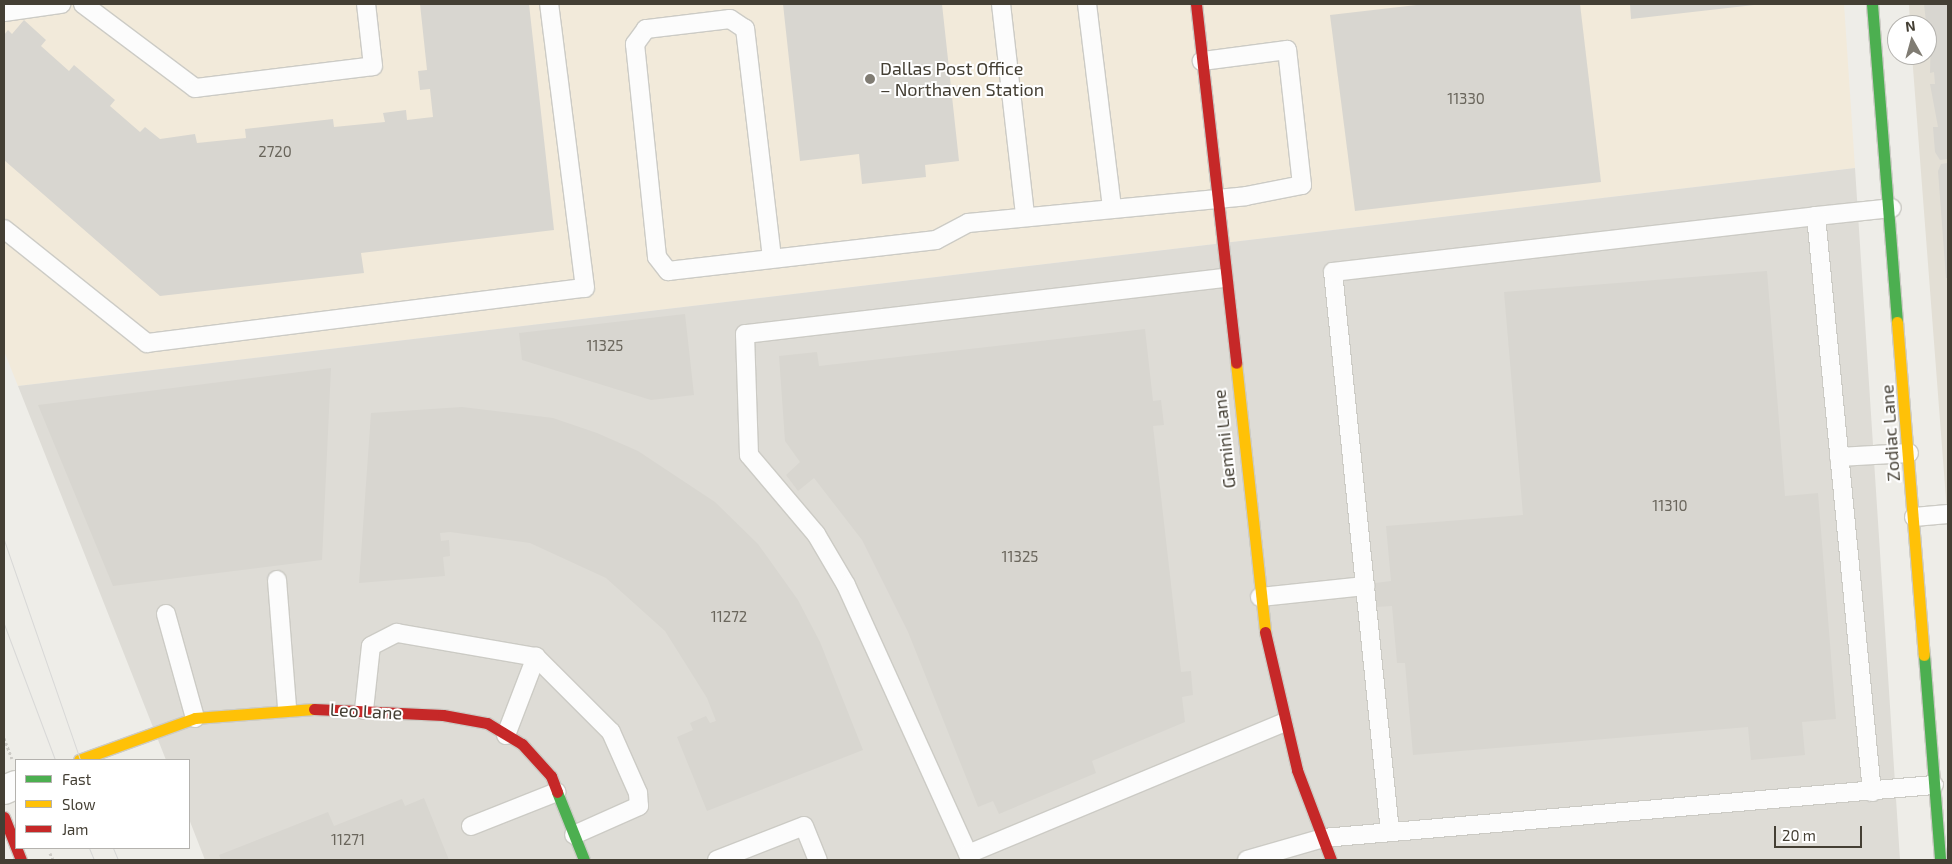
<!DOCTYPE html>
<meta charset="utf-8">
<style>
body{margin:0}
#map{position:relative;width:1952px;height:864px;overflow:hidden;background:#eeede8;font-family:"Exo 2",sans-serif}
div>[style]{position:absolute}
.residential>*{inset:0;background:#e3dfd5}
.commercial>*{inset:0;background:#f2eada}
.industrial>*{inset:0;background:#dedcd6}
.building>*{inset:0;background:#d8d6d0}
.path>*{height:3px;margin-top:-1.5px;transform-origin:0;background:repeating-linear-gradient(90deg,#cdcbc6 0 2.5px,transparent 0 5px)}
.roads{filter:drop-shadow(1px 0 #cccbc5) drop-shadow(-1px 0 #cccbc5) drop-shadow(0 1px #cccbc5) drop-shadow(0 -1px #cccbc5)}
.lane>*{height:18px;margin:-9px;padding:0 9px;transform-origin:9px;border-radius:9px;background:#fcfcfc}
.street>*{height:28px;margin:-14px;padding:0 14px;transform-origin:14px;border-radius:14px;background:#fcfcfc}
.fast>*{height:11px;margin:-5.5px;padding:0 5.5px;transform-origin:5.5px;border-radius:5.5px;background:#4caf50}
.slow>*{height:11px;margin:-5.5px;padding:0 5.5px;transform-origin:5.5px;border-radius:5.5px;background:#ffc107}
.jam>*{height:11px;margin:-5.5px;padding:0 5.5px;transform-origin:5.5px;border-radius:5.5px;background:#c62828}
.tram>*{height:1px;margin:-0.5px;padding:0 0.5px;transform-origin:0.5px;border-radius:0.5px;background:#d8d8d7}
.dots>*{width:14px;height:14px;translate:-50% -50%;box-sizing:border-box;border:2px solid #fff;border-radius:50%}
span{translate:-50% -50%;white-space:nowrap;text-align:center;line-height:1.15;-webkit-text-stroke:4px #fff;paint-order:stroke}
.number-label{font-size:15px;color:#6a665c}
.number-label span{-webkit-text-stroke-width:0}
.poi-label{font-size:18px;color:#443f34}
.left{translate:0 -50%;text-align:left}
.street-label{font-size:18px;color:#443f34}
.frame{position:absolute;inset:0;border:5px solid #443f34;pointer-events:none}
.legend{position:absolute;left:15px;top:759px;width:175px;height:90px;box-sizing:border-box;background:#fff;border:1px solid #b4b2ae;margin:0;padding:6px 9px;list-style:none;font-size:15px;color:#443f34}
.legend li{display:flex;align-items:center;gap:10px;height:25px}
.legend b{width:25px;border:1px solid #b4b2ae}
.north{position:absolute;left:1887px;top:15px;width:50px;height:50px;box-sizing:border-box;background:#fff;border:1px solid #b4b2ae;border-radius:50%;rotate:353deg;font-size:14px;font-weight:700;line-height:20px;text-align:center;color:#443f34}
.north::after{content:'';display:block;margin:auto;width:18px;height:22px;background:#807c73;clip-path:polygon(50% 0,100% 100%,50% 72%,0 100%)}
.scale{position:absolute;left:1774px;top:826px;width:88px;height:22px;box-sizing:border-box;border:2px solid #443f34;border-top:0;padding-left:6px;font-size:15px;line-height:18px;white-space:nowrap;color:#443f34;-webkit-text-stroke:4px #fff;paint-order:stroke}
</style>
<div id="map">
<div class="residential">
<div style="clip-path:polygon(1909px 4px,1948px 4px,1948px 525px,1912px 55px,1927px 55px,1927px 25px,1910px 25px)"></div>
</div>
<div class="commercial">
<div style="clip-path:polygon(4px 4px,1844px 4px,1855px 168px,18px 386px,4px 351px)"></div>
</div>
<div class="industrial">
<div style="clip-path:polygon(1855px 168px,1900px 860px,205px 860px,189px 819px,189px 760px,166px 760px,18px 386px)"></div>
</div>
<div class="building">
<div style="clip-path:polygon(420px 4px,529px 4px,554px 230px,361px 253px,364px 273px,160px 296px,4px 160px,4px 35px,8px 30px,12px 34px,24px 20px,46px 40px,41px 46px,69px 71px,74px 65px,115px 100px,110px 106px,140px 132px,145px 127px,160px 139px,195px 134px,197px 143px,246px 138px,245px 129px,333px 119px,334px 127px,385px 122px,383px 113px,406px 110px,407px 120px,433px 117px,430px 89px,420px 90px,418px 71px,427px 70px)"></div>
<div style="clip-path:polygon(783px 4px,942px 4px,959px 161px,925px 165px,926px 177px,862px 184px,859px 154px,800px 161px)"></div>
<div style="clip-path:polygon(1425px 4px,1580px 4px,1601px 182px,1355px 211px,1330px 15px)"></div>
<div style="clip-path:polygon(1630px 4px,1754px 4px,1754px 5px,1631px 19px)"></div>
<div style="clip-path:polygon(1924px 4px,1948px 4px,1948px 159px,1940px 160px,1935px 152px,1933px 127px,1938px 127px,1930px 84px,1935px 84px,1934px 72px,1930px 73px,1931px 30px,1927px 31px)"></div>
<div style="clip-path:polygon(1948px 163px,1948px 278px,1946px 278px,1938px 171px,1941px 164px)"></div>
<div style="clip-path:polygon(1767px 271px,1785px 496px,1818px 493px,1836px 719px,1802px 722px,1805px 755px,1751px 760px,1748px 727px,1413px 755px,1405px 663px,1397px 663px,1392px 606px,1376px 607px,1375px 583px,1391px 581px,1386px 526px,1523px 515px,1504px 292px)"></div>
<div style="clip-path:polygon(685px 314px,694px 395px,651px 400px,522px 360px,519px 333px)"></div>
<div style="clip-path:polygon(1145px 329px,1153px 401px,1161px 400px,1164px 425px,1153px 426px,1181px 672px,1191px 671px,1193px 695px,1182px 697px,1185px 722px,1092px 761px,1096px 773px,999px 814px,993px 801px,978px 807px,908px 632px,862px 540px,814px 478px,798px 491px,786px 475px,800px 462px,785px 441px,779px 356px,817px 352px,819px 366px)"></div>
<div style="clip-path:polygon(331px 368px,322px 560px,113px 586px,38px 405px)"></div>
<div style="clip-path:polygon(462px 407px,553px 418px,597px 433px,638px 451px,715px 502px,758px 544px,798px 600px,820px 642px,863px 750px,707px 811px,677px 737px,693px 730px,690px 723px,706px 716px,710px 723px,716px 721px,707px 698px,665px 631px,606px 578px,530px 543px,450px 532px,440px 533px,441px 541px,449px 540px,450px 556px,443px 557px,445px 576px,359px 583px,371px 413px)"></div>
<div style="clip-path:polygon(424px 798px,449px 860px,221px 860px,219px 855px,328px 812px,334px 826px,402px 799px,405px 806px)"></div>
</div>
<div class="path">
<div style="left:4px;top:738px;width:22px;rotate:69deg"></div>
<div style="left:50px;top:853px;width:8px;rotate:67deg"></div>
</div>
<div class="roads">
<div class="lane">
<div style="left:83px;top:4px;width:140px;rotate:36.9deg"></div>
<div style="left:195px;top:88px;width:179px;rotate:-7deg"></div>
<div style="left:373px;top:66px;width:62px;rotate:-96.4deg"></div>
<div style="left:1001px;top:4px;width:213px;rotate:83.5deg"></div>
<div style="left:1087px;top:4px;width:205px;rotate:83deg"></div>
<div style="left:4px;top:12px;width:58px;rotate:-8deg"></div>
<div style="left:1816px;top:216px;width:76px;rotate:-6deg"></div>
<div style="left:4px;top:229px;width:183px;rotate:38.6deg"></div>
<div style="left:147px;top:343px;width:441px;rotate:-7.2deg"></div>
<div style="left:585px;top:288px;width:286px;rotate:-97.2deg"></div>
<div style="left:772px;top:258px;width:231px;rotate:-96.7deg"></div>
<div style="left:745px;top:29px;width:18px;rotate:-146deg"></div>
<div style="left:730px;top:19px;width:85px;rotate:173.2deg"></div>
<div style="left:646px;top:29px;width:19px;rotate:126deg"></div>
<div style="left:635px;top:44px;width:214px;rotate:84.1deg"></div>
<div style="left:657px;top:257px;width:18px;rotate:52deg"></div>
<div style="left:668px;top:271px;width:270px;rotate:-6.6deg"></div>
<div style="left:936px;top:240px;width:36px;rotate:-28deg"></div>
<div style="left:968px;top:223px;width:279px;rotate:-5.5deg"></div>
<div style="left:1246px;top:196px;width:57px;rotate:-11.1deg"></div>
<div style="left:1302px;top:185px;width:136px;rotate:-96.3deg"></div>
<div style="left:1287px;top:50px;width:86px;rotate:172.6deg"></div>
<div style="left:1223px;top:278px;width:481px;rotate:173.3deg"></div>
<div style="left:745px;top:334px;width:121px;rotate:88.1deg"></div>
<div style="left:749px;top:455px;width:104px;rotate:49.7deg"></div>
<div style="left:816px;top:534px;width:59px;rotate:59.5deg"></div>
<div style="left:846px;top:585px;width:295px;rotate:65.6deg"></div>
<div style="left:968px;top:854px;width:341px;rotate:-22.6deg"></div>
<div style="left:1839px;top:457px;width:70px;rotate:-3.3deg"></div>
<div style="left:1914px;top:517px;width:34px;rotate:-5deg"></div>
<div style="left:277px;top:580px;width:128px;rotate:85.5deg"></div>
<div style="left:1260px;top:597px;width:106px;rotate:-6deg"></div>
<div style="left:166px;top:614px;width:108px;rotate:74.4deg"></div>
<div style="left:364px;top:710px;width:64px;rotate:-83.8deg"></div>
<div style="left:371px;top:646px;width:29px;rotate:-27deg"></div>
<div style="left:397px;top:633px;width:141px;rotate:9.8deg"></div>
<div style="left:536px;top:657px;width:106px;rotate:45deg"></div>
<div style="left:611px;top:732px;width:67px;rotate:66.1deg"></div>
<div style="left:638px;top:793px;width:13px;rotate:86deg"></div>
<div style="left:639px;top:806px;width:71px;rotate:156deg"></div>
<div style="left:506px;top:735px;width:84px;rotate:-69deg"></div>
<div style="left:471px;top:826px;width:92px;rotate:-21.6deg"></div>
<div style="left:1390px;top:832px;width:563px;rotate:-95.81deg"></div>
<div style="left:1333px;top:272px;width:486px;rotate:-6.6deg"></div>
<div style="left:1816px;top:216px;width:579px;rotate:84.45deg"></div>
<div style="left:717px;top:860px;width:93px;rotate:-21.3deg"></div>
<div style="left:804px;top:826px;width:37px;rotate:68deg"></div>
<div style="left:1247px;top:860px;width:79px;rotate:-16.1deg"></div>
<div style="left:1323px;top:838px;width:613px;rotate:-4.96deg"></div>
</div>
<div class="street">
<div style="left:4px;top:790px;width:13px;rotate:-23deg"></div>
</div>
<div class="fast">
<div style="left:1872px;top:4px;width:319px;rotate:85.5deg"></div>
<div style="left:1924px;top:655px;width:206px;rotate:85.5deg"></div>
<div style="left:557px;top:792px;width:73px;rotate:68.3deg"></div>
</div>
<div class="slow">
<div style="left:1897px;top:322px;width:334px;rotate:85.4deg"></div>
<div style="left:1236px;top:363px;width:271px;rotate:83.8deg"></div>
<div style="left:79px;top:760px;width:123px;rotate:-19.9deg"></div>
<div style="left:195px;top:718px;width:119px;rotate:-4.3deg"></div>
</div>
<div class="jam">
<div style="left:1196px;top:4px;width:361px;rotate:83.6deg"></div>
<div style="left:1265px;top:632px;width:142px;rotate:76.9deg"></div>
<div style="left:1297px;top:770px;width:96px;rotate:69.3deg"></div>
<div style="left:314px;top:709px;width:129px;rotate:2.7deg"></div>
<div style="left:443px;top:715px;width:45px;rotate:10.3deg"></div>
<div style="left:487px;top:723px;width:41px;rotate:31deg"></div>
<div style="left:522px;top:744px;width:43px;rotate:47.8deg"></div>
<div style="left:551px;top:776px;width:17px;rotate:69deg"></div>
<div style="left:4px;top:817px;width:46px;rotate:68.4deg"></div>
</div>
</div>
<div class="tram">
<div style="left:4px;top:540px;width:233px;rotate:70.9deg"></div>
<div style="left:4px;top:624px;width:145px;rotate:69.4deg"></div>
<div style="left:89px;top:848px;width:13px;rotate:67deg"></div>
<div style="left:113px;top:848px;width:13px;rotate:67deg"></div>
</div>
<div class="dots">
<div style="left:870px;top:79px;background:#807c73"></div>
</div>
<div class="number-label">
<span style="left:1466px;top:99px">11330</span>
<span style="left:275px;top:152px">2720</span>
<span style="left:605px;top:346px">11325</span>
<span style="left:1670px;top:506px">11310</span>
<span style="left:1020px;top:557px">11325</span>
<span style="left:729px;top:617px">11272</span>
<span style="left:348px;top:840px">11271</span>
</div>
<div class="poi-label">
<span class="left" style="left:880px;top:79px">Dallas Post Office<br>– Northaven Station</span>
</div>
<div class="street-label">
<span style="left:1890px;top:433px;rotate:-94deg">Zodiac Lane</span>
<span style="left:1224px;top:439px;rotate:-96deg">Gemini Lane</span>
<span style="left:366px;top:711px;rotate:3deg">Leo Lane</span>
</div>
<div class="frame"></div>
<ul class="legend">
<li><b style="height:6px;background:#4caf50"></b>Fast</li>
<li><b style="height:6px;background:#ffc107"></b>Slow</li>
<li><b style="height:6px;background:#c62828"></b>Jam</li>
</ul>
<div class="north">N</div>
<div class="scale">20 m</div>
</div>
